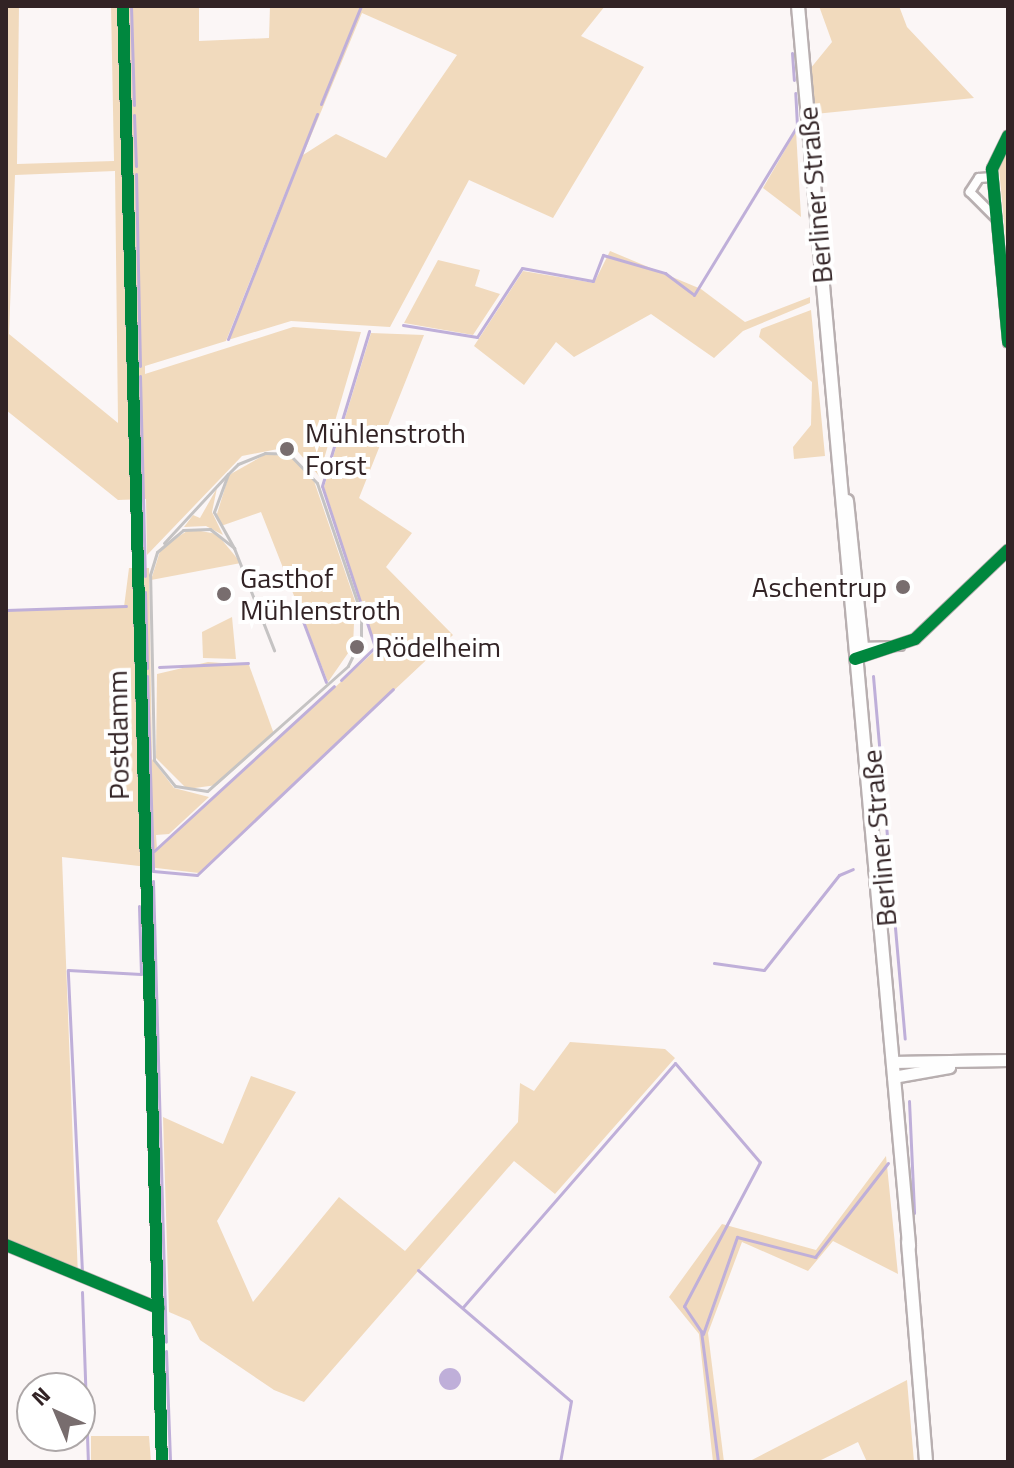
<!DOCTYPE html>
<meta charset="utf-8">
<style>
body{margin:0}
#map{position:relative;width:1014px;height:1468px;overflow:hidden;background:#fbf6f6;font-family:"Titillium Web",sans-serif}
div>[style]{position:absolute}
.green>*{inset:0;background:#f1dabd}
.water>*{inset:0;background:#bfafd9}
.round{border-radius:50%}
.stream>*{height:3px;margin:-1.5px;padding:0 1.5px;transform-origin:1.5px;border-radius:1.5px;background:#bfafd9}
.roads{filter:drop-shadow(2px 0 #b8afb0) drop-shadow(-2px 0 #b8afb0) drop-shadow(0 2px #b8afb0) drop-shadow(0 -2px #b8afb0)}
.minor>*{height:8px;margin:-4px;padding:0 4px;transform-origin:4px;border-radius:4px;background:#fefefe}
.secondary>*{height:11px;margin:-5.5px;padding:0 5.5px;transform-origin:5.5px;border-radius:5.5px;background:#fefefe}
.primary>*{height:12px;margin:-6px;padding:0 6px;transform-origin:6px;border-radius:6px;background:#fefefe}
.rail>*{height:3px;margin:-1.5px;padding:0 1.5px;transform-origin:1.5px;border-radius:1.5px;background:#c5c3c3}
.cycleway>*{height:12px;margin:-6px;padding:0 6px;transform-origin:6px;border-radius:6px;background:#00873e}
.dots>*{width:22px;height:22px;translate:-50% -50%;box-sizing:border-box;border:4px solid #fff;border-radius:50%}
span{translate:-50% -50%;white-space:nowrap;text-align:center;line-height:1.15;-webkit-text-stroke:8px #fff;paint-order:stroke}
.street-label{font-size:28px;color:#322325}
.poi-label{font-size:28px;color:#322325}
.left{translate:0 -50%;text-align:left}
.right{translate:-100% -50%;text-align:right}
.frame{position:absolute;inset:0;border:8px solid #322325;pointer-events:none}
.north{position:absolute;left:16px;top:1372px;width:80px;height:80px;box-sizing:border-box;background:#fff;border:2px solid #ada7a8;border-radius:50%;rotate:316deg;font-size:22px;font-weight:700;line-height:32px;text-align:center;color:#322325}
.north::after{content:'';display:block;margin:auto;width:28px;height:36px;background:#786d6e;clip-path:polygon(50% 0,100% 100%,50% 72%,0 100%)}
</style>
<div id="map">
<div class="green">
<div style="clip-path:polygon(evenodd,6px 6px,19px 6px,17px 164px,114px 161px,111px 6px,199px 6px,199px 41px,269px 38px,270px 6px,605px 6px,581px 36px,644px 67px,553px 218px,469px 180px,390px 327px,291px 321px,228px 340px,291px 178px,226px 341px,145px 366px,145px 374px,293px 327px,361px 332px,319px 476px,293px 446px,242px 456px,147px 555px,146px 499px,118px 500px,6px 410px,6px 6px,362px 13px,457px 55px,386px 158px,336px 134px,303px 155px,362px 13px,6px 6px,115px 171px,118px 423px,9px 334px,15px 175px,115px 171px)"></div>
<div style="clip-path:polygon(819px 6px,899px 6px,907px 27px,974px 98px,815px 114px,810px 69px,832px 42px)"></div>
<div style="clip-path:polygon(796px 131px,801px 217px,763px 188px)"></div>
<div style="clip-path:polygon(1008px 148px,1008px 265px,999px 168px)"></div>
<div style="clip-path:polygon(610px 251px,701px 289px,745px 322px,810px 297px,810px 303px,743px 331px,714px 358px,651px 314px,574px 357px,556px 342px,524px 385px,474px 346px,523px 271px,594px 283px)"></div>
<div style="clip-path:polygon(438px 260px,480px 270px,475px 286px,500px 294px,473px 335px,404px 323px)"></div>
<div style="clip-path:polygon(811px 310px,825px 456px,794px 459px,793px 447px,811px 425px,812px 382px,759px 337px,761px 329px)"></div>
<div style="clip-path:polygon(371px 333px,424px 335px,359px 498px,412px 533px,386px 567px,453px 635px,199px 873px,62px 857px,78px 1277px,6px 1242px,6px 611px,124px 607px,129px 568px,149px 568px,152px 759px,174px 788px,209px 797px,169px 834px,156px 835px,157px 849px,376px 650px,324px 487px)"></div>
<div style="clip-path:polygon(266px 454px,293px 457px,313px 478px,355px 601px,353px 646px,328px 682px,261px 512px,221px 526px,216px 517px,229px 475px)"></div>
<div style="clip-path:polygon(217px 488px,212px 512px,223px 535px,206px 526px,184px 527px,193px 515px,200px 518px)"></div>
<div style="clip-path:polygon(190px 529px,217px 534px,241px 563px,151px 580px,161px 548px)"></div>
<div style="clip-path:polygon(232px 617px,236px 659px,203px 658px,202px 632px)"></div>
<div style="clip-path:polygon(208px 662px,249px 665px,274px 734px,217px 785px,187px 789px,156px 758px,157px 674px)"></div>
<div style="clip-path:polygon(570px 1042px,665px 1049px,675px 1058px,555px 1194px,514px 1161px,304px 1402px,274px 1390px,200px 1340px,190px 1321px,169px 1312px,163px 1117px,223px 1144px,251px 1076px,296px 1092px,217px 1221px,253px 1302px,339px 1197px,405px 1251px,518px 1122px,520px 1083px,534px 1091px)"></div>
<div style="clip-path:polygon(886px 1156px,898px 1274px,833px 1241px,808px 1271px,742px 1242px,708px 1333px,724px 1462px,713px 1462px,699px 1334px,669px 1297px,722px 1224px,816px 1250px)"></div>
<div style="clip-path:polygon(907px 1380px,914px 1462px,867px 1462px,858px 1442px,817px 1462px,748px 1462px)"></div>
<div style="clip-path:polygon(91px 1436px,149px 1436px,151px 1462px,91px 1462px)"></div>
</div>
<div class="water">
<div class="round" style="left:439px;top:1368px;width:22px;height:22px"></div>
</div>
<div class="stream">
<div style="left:131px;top:6px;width:99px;rotate:88.3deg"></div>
<div style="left:792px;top:53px;width:27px;rotate:86deg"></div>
<div style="left:321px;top:104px;width:106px;rotate:-67.8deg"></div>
<div style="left:134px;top:115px;width:51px;rotate:87.8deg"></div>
<div style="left:136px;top:174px;width:192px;rotate:88.8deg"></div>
<div style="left:403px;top:325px;width:75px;rotate:9.2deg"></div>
<div style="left:477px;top:337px;width:82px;rotate:-56.9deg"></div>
<div style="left:522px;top:268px;width:72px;rotate:10.4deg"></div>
<div style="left:593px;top:281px;width:28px;rotate:-69deg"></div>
<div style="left:603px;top:255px;width:65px;rotate:16.2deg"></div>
<div style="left:665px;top:273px;width:36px;rotate:37deg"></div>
<div style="left:694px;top:295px;width:198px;rotate:-58.6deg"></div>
<div style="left:797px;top:126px;width:33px;rotate:-93deg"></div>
<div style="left:228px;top:339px;width:242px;rotate:-68.4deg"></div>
<div style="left:140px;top:376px;width:200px;rotate:88.6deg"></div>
<div style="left:145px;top:592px;width:76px;rotate:88.5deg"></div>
<div style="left:298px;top:608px;width:79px;rotate:69.3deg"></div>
<div style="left:6px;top:610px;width:120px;rotate:-1.9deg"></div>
<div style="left:159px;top:667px;width:89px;rotate:-2.6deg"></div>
<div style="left:147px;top:676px;width:195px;rotate:88.2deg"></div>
<div style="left:153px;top:871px;width:44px;rotate:5.2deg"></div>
<div style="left:197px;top:875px;width:270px;rotate:-43.5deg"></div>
<div style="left:873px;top:676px;width:364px;rotate:85deg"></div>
<div style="left:341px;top:680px;width:47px;rotate:-44.1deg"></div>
<div style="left:375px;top:647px;width:169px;rotate:-108.2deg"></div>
<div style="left:322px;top:486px;width:162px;rotate:-73.1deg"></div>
<div style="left:154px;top:851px;width:244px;rotate:-42.5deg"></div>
<div style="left:153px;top:881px;width:461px;rotate:88.4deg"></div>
<div style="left:714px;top:963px;width:50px;rotate:8deg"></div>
<div style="left:764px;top:970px;width:121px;rotate:-51.7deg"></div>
<div style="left:839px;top:875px;width:15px;rotate:-23deg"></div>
<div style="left:909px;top:1101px;width:112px;rotate:87.4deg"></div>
<div style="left:418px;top:1270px;width:201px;rotate:40.6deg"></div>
<div style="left:571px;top:1401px;width:62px;rotate:100.2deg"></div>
<div style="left:82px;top:1272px;width:302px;rotate:-92.7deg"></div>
<div style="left:68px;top:970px;width:73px;rotate:3.1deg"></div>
<div style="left:141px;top:974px;width:68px;rotate:-91.7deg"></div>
<div style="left:82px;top:1292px;width:170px;rotate:88deg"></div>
<div style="left:463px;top:1307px;width:323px;rotate:-49deg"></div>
<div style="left:675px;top:1063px;width:130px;rotate:49.4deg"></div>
<div style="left:760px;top:1162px;width:163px;rotate:117.8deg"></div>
<div style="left:684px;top:1306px;width:30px;rotate:56deg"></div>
<div style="left:701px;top:1331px;width:132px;rotate:82.6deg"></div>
<div style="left:703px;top:1334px;width:103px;rotate:-70.7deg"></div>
<div style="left:737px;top:1237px;width:81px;rotate:14.4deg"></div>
<div style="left:815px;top:1257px;width:119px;rotate:-52.2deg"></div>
<div style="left:166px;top:1351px;width:111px;rotate:87.9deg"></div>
</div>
<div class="roads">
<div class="minor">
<div style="left:123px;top:6px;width:1457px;rotate:88.47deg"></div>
<div style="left:1008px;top:136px;width:37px;rotate:116deg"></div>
<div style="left:992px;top:169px;width:174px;rotate:84.7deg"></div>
<div style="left:993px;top:177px;width:14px;rotate:176deg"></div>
<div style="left:979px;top:178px;width:17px;rotate:123deg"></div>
<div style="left:970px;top:192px;width:38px;rotate:45deg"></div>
<div style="left:857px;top:647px;width:43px;rotate:-1.3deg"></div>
<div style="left:855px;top:659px;width:63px;rotate:-18.4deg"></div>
<div style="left:915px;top:639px;width:129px;rotate:-43.7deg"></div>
<div style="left:6px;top:1245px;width:165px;rotate:22.5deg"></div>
</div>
<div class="secondary">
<div style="left:892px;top:1062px;width:116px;rotate:-1deg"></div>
<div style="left:893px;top:1077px;width:57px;rotate:-10.1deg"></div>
</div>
<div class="primary">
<div style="left:798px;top:6px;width:1245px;rotate:84.88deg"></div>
<div style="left:847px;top:501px;width:145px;rotate:84.1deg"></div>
<div style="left:908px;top:1242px;width:221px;rotate:85.3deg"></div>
</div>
</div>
<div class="rail">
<div style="left:164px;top:543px;width:94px;rotate:-47.2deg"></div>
<div style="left:228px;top:474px;width:14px;rotate:-45deg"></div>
<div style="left:238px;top:464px;width:29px;rotate:-22deg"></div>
<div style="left:265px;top:453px;width:24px;rotate:2deg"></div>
<div style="left:289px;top:454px;width:40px;rotate:46deg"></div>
<div style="left:317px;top:483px;width:137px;rotate:71.3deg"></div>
<div style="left:361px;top:613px;width:26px;rotate:90deg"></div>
<div style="left:361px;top:639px;width:30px;rotate:116deg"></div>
<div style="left:348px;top:666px;width:188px;rotate:138.4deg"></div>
<div style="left:207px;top:791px;width:32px;rotate:-171deg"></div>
<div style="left:175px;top:786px;width:33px;rotate:-129deg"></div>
<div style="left:154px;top:760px;width:185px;rotate:-91.2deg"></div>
<div style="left:150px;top:575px;width:24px;rotate:-73deg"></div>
<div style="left:157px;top:552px;width:34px;rotate:-40deg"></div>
<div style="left:183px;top:530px;width:27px;rotate:-2deg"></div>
<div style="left:210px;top:529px;width:31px;rotate:38deg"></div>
<div style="left:234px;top:548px;width:41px;rotate:-119.1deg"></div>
<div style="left:214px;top:512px;width:40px;rotate:-69.8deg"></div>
<div style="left:234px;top:548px;width:110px;rotate:68.6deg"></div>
</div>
<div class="cycleway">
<div style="left:123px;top:6px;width:1457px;rotate:88.47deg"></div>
<div style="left:1008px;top:136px;width:37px;rotate:116deg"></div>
<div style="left:992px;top:169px;width:174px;rotate:84.7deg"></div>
<div style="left:855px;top:659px;width:63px;rotate:-18.4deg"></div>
<div style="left:915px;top:639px;width:129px;rotate:-43.7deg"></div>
<div style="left:6px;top:1245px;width:165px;rotate:22.5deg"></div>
</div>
<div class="dots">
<div style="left:287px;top:449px;background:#786d6e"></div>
<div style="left:903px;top:587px;background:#786d6e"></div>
<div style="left:224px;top:594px;background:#786d6e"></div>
<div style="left:357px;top:647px;background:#786d6e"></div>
</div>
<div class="street-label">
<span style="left:815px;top:195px;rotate:-95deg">Berliner Straße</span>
<span style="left:118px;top:735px;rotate:-91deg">Postdamm</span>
<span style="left:879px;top:838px;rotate:-95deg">Berliner Straße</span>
</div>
<div class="poi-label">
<span class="left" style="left:305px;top:449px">Mühlenstroth<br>Forst</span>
<span class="left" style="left:240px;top:594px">Gasthof<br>Mühlenstroth</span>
<span class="right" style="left:887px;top:587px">Aschentrup</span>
<span class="left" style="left:375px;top:647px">Rödelheim</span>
</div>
<div class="frame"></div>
<div class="north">N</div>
</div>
